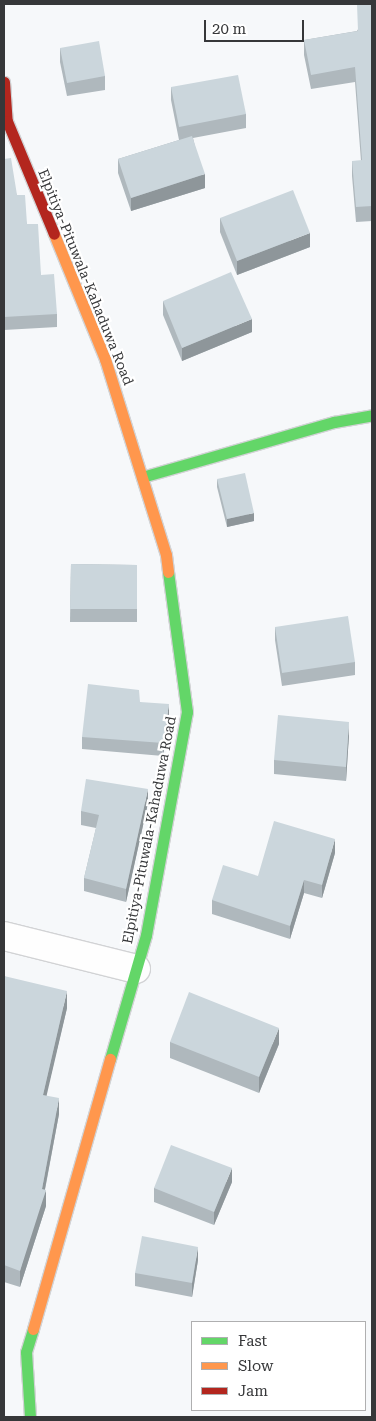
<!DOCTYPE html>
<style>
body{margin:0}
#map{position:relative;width:376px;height:1421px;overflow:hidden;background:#f6f8fa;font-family:"Roboto Serif",serif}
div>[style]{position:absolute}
.roads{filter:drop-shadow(1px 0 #d2d3d5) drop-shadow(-1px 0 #d2d3d5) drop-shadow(0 1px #d2d3d5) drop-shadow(0 -1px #d2d3d5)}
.street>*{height:28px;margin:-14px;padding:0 14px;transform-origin:14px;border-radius:14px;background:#fefefe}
.fast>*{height:11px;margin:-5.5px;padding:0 5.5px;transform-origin:5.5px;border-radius:5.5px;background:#63d668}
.slow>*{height:11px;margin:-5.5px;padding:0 5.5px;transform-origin:5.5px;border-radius:5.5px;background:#ff974d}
.jam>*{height:11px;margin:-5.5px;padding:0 5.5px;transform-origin:5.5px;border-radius:5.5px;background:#b3261e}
.wall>*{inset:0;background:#afb8bd}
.shaded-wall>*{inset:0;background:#8e969a}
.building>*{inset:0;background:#cbd6dc}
span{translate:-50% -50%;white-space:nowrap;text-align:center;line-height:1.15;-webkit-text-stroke:4.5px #fff;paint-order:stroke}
.street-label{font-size:14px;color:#363739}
.frame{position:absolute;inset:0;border:5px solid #363739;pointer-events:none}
.legend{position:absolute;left:191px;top:1321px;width:175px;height:90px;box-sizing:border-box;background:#fff;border:1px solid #afafb0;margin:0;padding:6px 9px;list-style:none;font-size:15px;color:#363739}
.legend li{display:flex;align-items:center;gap:10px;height:25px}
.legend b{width:25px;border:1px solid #afafb0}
.scale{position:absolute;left:204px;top:20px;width:100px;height:22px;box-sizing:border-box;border:2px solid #363739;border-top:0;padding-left:6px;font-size:15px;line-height:18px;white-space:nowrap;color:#363739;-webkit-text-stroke:4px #fff;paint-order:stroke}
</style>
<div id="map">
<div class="roads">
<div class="street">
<div style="left:4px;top:936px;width:136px;rotate:14deg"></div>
</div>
<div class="fast">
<div style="left:142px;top:477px;width:200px;rotate:-16deg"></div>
<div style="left:334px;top:422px;width:39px;rotate:-10deg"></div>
<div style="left:110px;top:1059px;width:129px;rotate:-73.8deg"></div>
<div style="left:146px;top:935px;width:227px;rotate:-79.6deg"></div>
<div style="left:187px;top:712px;width:141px;rotate:-97.7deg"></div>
<div style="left:30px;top:1417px;width:65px;rotate:-93.5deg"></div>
<div style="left:26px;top:1352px;width:24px;rotate:-73deg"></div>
</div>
<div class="slow">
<div style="left:54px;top:234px;width:135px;rotate:67.8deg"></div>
<div style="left:105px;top:359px;width:205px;rotate:72.7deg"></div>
<div style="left:166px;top:555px;width:17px;rotate:83deg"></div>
<div style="left:33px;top:1329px;width:281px;rotate:-74.1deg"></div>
</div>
<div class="jam">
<div style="left:4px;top:82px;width:39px;rotate:86deg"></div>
<div style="left:7px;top:121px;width:122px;rotate:67.4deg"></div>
</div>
</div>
<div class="wall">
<div style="clip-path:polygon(372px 4px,372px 221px,356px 222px,352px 176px,352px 161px,361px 161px,355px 82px,311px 89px,304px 55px,304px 40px,357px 31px)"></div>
<div style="clip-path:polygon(60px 48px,105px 76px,105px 90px,67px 96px,60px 62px)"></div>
<div style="clip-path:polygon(171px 87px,246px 114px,246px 128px,193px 138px,205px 188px,131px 211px,118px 173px,118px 159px,179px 140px,171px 100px)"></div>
<div style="clip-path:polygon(4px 159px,27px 224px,41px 275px,57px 314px,57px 327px,4px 330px)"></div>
<div style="clip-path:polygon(220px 218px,310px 247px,237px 275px,220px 232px)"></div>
<div style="clip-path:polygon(163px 301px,252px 332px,182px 361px,163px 315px)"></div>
<div style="clip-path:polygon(217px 479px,254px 521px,227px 527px,217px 487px)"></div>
<div style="clip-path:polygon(71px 564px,137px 565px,137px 622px,70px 622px)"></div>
<div style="clip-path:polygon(275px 627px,355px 662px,355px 675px,282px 686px,275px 640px)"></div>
<div style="clip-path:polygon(140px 702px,169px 717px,163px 756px,82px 749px,82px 737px)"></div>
<div style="clip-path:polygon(349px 735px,346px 781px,274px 774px,274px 760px)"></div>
<div style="clip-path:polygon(148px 803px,126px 902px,84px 891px,84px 878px,96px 828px,81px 825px,81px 811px)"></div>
<div style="clip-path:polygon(335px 853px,322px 898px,304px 893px,290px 939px,212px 914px,212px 900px,258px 876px)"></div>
<div style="clip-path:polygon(4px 976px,67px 1008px,46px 1095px,59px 1114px,45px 1190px,46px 1206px,20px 1287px,4px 1282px)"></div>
<div style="clip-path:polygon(170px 1042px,279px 1044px,259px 1093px,170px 1058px)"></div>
<div style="clip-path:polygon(232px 1182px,214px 1225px,154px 1202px,154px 1188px)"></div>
<div style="clip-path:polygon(198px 1260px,192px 1297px,135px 1286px,135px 1273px)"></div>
</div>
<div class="shaded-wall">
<div style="clip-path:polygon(205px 174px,205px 188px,131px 211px,131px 198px)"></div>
<div style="clip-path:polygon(310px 233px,310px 247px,237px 275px,237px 261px)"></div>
<div style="clip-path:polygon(252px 319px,252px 332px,182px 361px,182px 348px)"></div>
<div style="clip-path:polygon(254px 513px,254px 521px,227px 527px,227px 519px)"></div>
<div style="clip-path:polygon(169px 704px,169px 717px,163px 756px,163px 743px)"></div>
<div style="clip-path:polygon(349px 722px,349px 735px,346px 781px,346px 767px)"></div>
<div style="clip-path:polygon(148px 789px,148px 803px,126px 902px,126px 889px)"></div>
<div style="clip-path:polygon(335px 839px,335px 853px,322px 898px,322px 885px)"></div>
<div style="clip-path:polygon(304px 880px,304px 893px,290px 939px,290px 926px)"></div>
<div style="clip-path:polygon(67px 991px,67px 1008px,43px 1111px,43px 1095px)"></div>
<div style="clip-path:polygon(279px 1028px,279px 1044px,259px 1093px,259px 1077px)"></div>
<div style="clip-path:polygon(59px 1098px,59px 1114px,43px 1199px,46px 1190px,46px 1206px,20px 1287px,20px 1271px,42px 1189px)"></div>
<div style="clip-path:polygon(232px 1168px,232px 1182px,214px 1225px,214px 1212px)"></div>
<div style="clip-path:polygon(198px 1247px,198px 1260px,192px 1297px,192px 1283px)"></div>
</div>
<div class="building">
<div style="clip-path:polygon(357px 4px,372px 4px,372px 206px,356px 207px,352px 161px,362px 160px,355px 67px,311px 75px,304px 40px,358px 31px)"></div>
<div style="clip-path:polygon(99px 41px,105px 76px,67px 83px,60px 48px)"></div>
<div style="clip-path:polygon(238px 75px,246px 114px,179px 127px,171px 87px)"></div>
<div style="clip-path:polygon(192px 136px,205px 174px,131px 198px,118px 159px)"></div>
<div style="clip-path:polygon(11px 158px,17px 195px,25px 195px,27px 224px,38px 224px,41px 275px,54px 274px,57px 314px,4px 317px,4px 159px)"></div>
<div style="clip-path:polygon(293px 190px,310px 233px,237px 261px,220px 218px)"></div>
<div style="clip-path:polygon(231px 272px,252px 319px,182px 348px,163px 301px)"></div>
<div style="clip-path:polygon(245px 473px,254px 513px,227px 519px,217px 479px)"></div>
<div style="clip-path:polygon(71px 564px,137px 565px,137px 609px,70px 609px)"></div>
<div style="clip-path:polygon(348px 616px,355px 662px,282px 673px,275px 627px)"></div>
<div style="clip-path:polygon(88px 684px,139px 690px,140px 702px,169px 704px,163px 743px,82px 737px)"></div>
<div style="clip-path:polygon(278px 715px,349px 722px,346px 767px,274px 760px)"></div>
<div style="clip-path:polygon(86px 779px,148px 789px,126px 889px,84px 878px,99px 815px,81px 811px)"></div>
<div style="clip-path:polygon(274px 821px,335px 839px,322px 885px,304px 880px,290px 926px,212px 900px,223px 865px,258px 876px)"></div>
<div style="clip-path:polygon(4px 976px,67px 991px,43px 1095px,59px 1098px,42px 1189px,46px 1190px,20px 1271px,4px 1265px)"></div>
<div style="clip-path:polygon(189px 992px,279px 1028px,259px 1077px,170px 1042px)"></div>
<div style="clip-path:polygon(171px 1145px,232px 1168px,214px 1212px,154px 1188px)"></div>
<div style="clip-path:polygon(142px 1236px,198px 1247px,192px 1283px,135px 1273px)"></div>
</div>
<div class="street-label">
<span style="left:86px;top:277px;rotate:68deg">Elpitiya-Pituwala-Kahaduwa Road</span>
<span style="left:149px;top:830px;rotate:-79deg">Elpitiya-Pituwala-Kahaduwa Road</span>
</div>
<div class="frame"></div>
<ul class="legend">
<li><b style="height:6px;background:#63d668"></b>Fast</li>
<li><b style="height:6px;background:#ff974d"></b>Slow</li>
<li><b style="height:6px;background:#b3261e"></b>Jam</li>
</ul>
<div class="scale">20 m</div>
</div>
